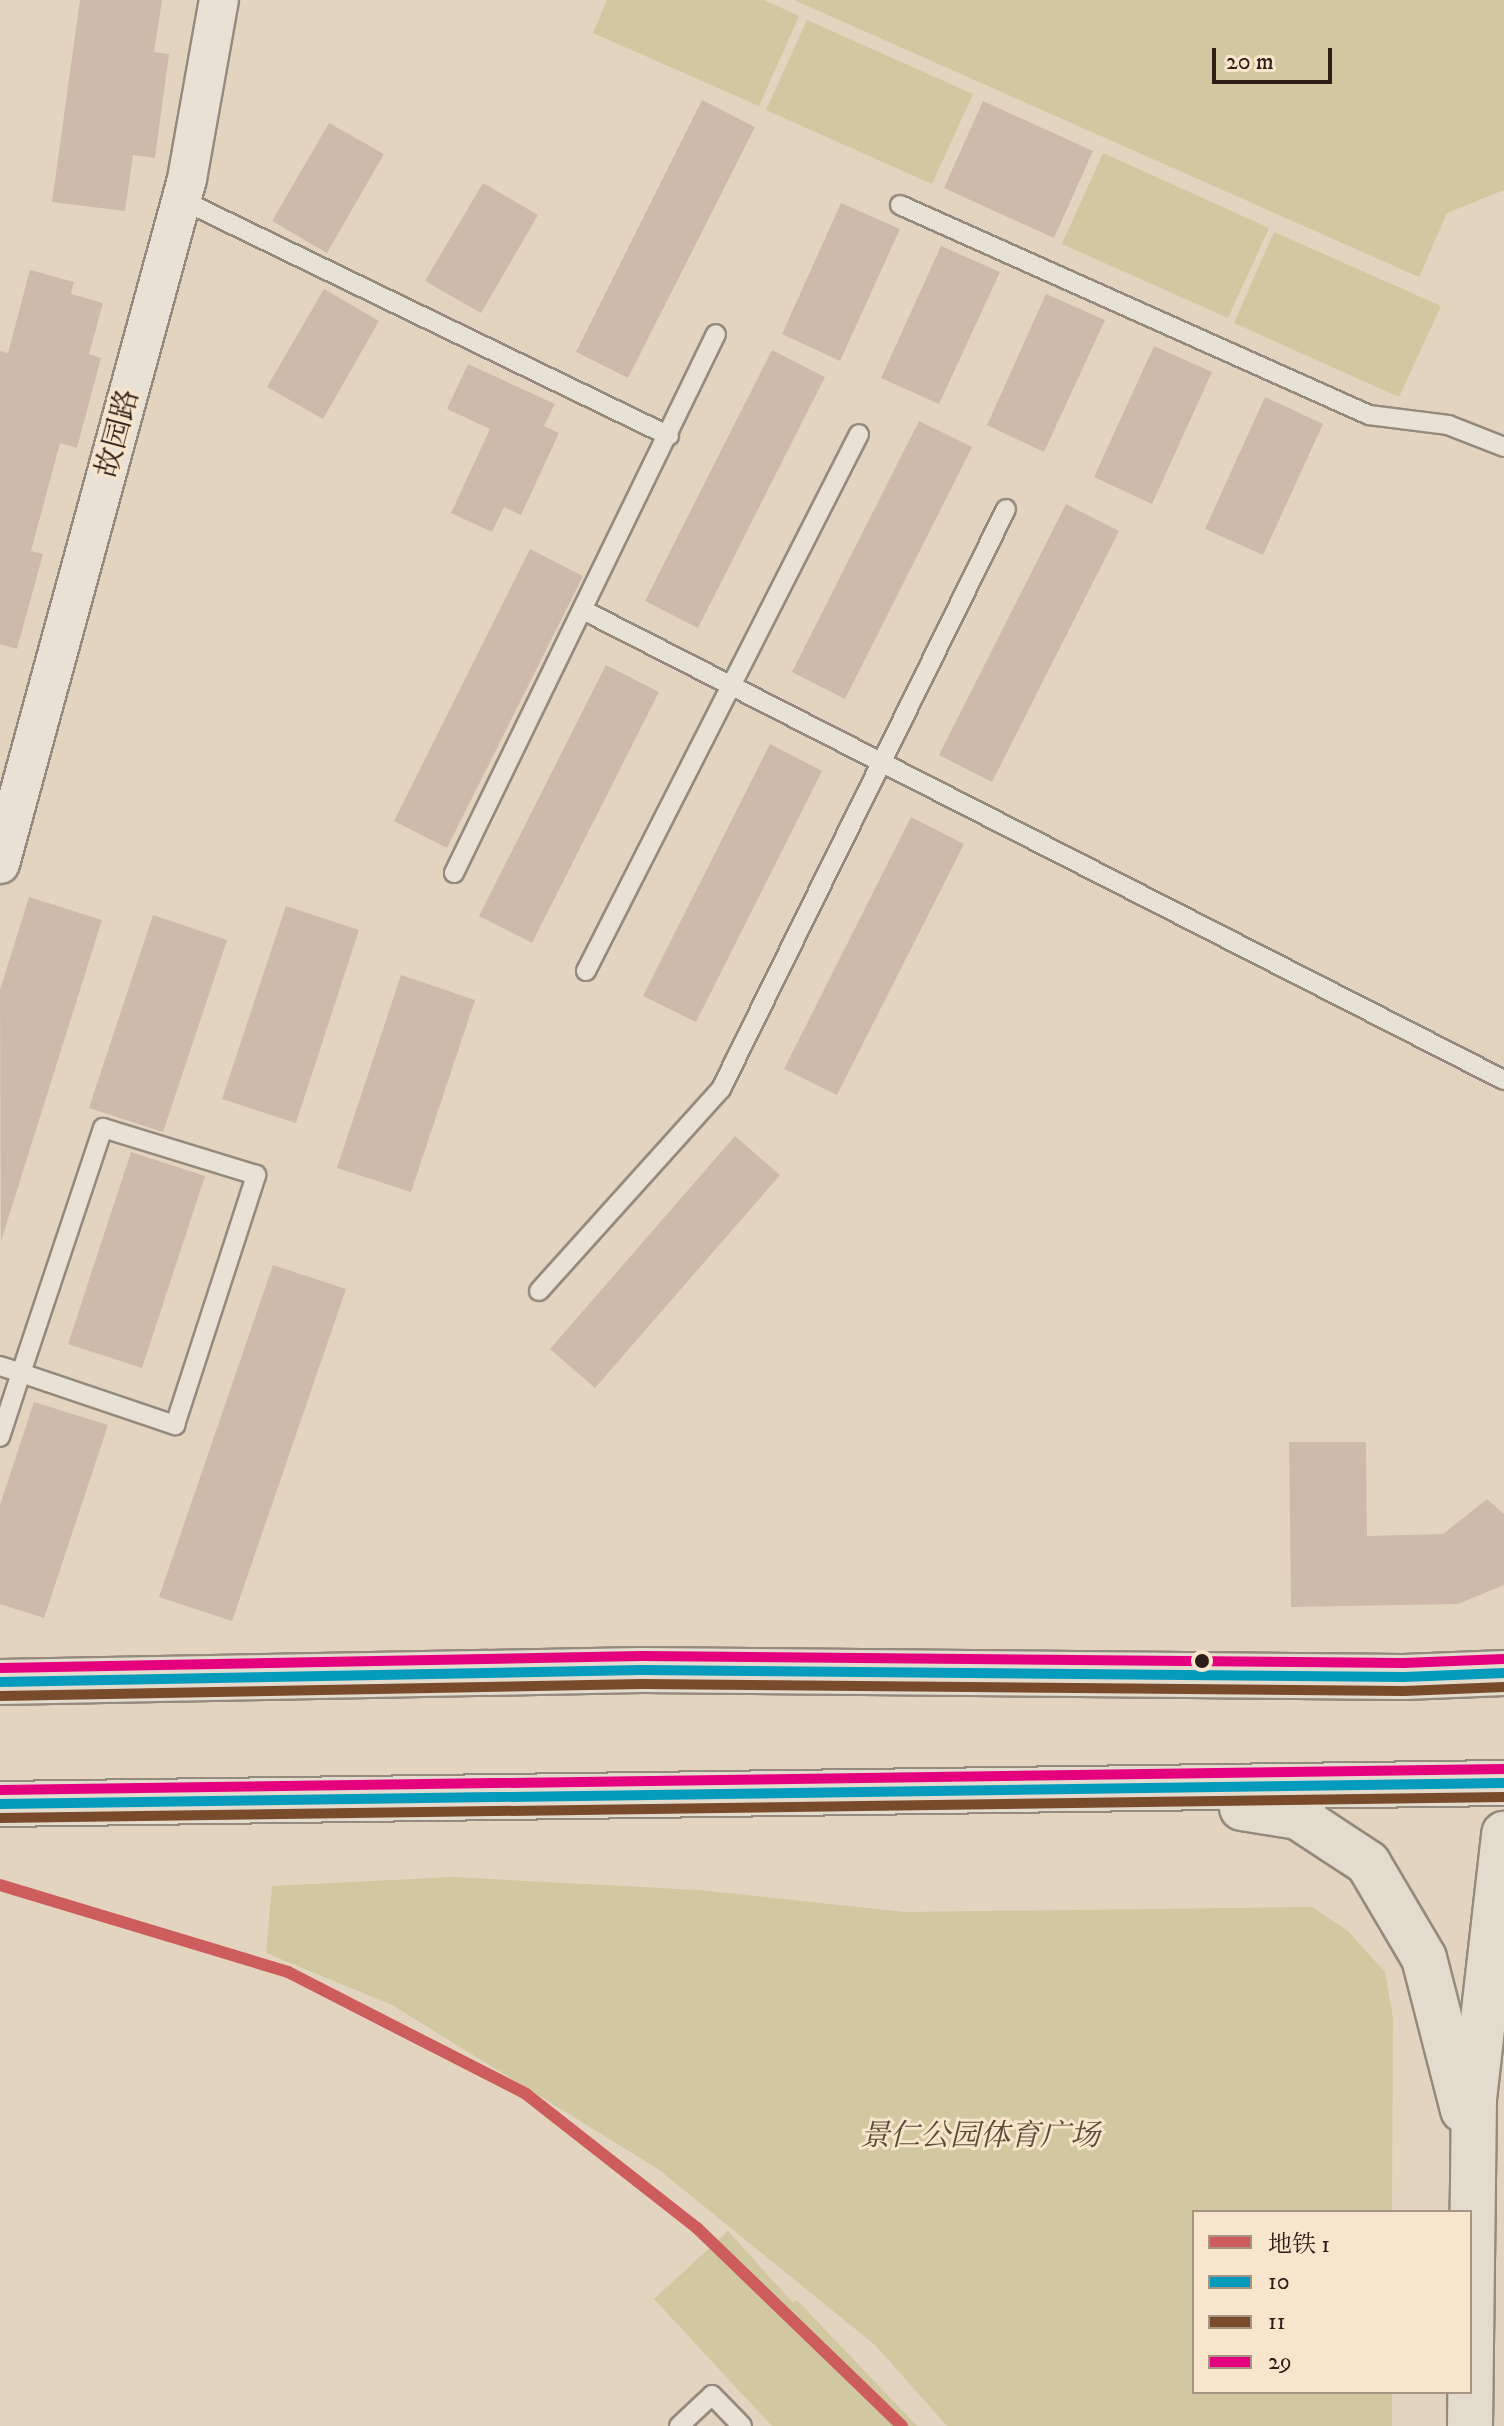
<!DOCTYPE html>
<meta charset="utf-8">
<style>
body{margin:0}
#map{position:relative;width:1504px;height:2426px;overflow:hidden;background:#e3d4bf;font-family:"IM FELL DW Pica","Noto Serif SC",serif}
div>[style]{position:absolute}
.green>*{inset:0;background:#d1c7a0}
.building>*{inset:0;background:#cdbaab}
.roads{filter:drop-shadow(2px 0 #948a7d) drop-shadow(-2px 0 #948a7d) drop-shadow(0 2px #948a7d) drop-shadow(0 -2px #948a7d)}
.service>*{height:18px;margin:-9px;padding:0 9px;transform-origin:9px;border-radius:9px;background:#e8e1d6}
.minor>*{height:38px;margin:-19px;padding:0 19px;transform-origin:19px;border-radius:19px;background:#e8e1d6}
.primary>*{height:44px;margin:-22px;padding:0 22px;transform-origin:22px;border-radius:22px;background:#e4dbcf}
.bus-1>*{height:10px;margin:-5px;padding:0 5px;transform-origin:5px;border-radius:5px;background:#049bbc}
.bus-2>*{height:10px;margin:-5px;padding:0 5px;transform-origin:5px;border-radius:5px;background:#7a4b2a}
.bus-3>*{height:10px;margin:-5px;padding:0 5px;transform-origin:5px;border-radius:5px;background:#e5007d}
.metro-1>*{height:12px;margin:-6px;padding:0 6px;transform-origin:6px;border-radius:6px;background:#cd5c5c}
.dots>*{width:22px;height:22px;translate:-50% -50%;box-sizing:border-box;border:4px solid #f7e5cc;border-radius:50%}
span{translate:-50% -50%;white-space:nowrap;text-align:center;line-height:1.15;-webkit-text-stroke:6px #f7e5cc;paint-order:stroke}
.street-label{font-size:30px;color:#2c1e16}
.park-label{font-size:30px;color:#594d38;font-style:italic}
.legend{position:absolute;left:1192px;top:2210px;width:280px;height:184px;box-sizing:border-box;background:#f7e5cc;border:2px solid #a69583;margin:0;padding:10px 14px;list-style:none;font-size:24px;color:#2c1e16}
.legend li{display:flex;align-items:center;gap:16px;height:40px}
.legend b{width:40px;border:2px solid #a69583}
.scale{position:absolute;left:1212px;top:48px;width:120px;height:36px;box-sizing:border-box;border:4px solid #2c1e16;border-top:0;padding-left:10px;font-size:24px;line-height:28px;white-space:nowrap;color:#2c1e16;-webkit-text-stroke:6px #f7e5cc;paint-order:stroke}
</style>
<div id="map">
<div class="green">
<div style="clip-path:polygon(607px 0,764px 0,799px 16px,759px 106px,593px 33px)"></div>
<div style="clip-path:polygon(794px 0,1504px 0,1504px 190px,1447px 213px,1419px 277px)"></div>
<div style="clip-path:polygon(807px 20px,973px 94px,932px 184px,766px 110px)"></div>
<div style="clip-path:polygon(1103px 153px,1269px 228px,1228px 318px,1062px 244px)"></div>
<div style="clip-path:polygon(1274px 232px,1441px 306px,1399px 397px,1234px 323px)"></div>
<div style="clip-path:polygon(452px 1877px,699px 1890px,904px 1912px,1312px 1907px,1348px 1931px,1385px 1972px,1393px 2018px,1392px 2212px,1194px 2212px,1194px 2392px,1392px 2392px,1392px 2426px,947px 2426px,875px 2345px,658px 2169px,392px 2005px,266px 1953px,272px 1886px)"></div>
<div style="clip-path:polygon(728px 2231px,793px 2303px,797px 2300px,917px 2426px,772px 2426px,654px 2299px)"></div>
</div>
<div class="building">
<div style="clip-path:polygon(80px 0,162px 0,154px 52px,169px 54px,155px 158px,133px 155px,125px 211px,52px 202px)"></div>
<div style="clip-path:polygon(702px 100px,755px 127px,628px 378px,576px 352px)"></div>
<div style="clip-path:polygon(983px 101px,1093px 151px,1054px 238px,944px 188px)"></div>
<div style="clip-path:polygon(329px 123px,384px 154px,327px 253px,272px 221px)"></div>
<div style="clip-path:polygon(483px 183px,538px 215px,481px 313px,425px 281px)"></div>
<div style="clip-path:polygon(841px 203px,900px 229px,840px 361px,782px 334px)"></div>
<div style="clip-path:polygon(941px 246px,1000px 272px,939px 404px,881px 378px)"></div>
<div style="clip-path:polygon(30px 270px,74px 282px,71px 294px,103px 303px,89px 354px,101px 358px,77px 448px,60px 443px,31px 551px,43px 554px,17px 649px,0 644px,0 351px,8px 353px)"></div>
<div style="clip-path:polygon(324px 289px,379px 321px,323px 419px,267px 387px)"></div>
<div style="clip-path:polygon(1046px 294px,1105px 320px,1044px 452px,987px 425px)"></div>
<div style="clip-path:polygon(1154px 346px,1212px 372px,1152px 504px,1094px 477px)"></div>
<div style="clip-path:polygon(772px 350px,825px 377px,698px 628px,645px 601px)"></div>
<div style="clip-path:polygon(468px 364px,555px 404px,544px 426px,559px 433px,521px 515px,504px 507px,492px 532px,451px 513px,490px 429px,447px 409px)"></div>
<div style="clip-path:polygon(1265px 397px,1323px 424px,1263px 555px,1205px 529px)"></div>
<div style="clip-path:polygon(919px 421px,972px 447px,845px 699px,792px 672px)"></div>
<div style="clip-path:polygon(1066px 504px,1119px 531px,992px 782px,939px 755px)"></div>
<div style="clip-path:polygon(530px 549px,583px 576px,447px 848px,394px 821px)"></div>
<div style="clip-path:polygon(606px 665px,659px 692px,532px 943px,479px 916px)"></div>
<div style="clip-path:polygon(770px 744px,822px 771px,696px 1022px,643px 996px)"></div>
<div style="clip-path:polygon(911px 817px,964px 844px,837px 1095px,784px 1069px)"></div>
<div style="clip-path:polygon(29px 897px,102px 920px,1px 1241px,0 990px)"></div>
<div style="clip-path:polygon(286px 906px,359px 930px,296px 1123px,222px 1099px)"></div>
<div style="clip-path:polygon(153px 915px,227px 940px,163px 1132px,89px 1108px)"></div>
<div style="clip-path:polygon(401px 975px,475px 1000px,411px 1192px,337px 1168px)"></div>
<div style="clip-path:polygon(735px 1136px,780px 1175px,595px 1388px,550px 1349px)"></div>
<div style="clip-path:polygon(131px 1152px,205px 1176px,142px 1368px,68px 1344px)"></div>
<div style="clip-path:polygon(273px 1265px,346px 1289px,232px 1621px,159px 1597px)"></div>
<div style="clip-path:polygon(34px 1402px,108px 1425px,44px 1618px,0 1604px,0 1505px)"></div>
<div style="clip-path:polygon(1289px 1442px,1366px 1442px,1367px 1536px,1443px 1534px,1487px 1499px,1504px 1514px,1504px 1585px,1458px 1604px,1291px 1607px)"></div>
</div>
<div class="roads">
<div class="service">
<div style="left:182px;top:200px;width:541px;rotate:25.85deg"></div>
<div style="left:900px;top:205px;width:514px;rotate:24.12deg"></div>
<div style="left:1369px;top:415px;width:80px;rotate:7.2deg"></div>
<div style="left:1448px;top:425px;width:60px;rotate:21.4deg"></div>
<div style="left:583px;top:610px;width:1034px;rotate:27.04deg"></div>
<div style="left:454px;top:873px;width:599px;rotate:-64.08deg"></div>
<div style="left:586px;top:971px;width:602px;rotate:-63.05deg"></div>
<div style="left:539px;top:1291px;width:272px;rotate:-48deg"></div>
<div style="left:721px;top:1089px;width:646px;rotate:-63.83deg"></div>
<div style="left:0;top:1366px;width:22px;rotate:18deg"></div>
<div style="left:21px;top:1373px;width:163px;rotate:18.7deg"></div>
<div style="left:175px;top:1425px;width:263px;rotate:-72deg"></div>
<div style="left:256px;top:1175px;width:160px;rotate:-162.9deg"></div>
<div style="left:103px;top:1128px;width:258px;rotate:108.5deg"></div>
<div style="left:21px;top:1373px;width:67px;rotate:108.2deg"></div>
<div style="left:679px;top:2426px;width:45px;rotate:-43.2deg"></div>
<div style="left:712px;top:2395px;width:43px;rotate:45.9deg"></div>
</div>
<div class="minor">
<div style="left:0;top:864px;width:710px;rotate:-74.73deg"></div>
<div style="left:187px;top:179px;width:182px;rotate:-79.9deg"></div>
</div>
<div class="primary">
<div style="left:0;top:1682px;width:642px;rotate:-1.07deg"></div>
<div style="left:642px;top:1670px;width:762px;rotate:0.53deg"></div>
<div style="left:1404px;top:1677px;width:100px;rotate:-2.3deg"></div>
<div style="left:0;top:1804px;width:1504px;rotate:-0.8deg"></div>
<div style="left:1242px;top:1808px;width:57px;rotate:9.1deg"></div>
<div style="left:1298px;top:1817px;width:84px;rotate:33.3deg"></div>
<div style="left:1368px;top:1863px;width:110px;rotate:59.5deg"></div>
<div style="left:1424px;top:1958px;width:157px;rotate:75.6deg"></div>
<div style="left:1470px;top:2426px;width:327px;rotate:-89.3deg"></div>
<div style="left:1474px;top:2099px;width:267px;rotate:-83.5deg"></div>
</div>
</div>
<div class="bus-1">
<div style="left:0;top:1682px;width:642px;rotate:-1.07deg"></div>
<div style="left:642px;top:1670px;width:762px;rotate:0.53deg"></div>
<div style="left:1404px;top:1677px;width:100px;rotate:-2.3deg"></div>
<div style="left:0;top:1804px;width:1504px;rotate:-0.8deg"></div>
</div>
<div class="bus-2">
<div style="left:0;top:1696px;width:642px;rotate:-1.07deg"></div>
<div style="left:642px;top:1684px;width:762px;rotate:0.53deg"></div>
<div style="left:1404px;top:1691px;width:100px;rotate:-2.3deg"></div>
<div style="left:0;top:1818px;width:1504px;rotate:-0.8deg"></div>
</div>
<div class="bus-3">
<div style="left:0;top:1668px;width:642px;rotate:-1.07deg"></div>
<div style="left:642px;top:1656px;width:762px;rotate:0.53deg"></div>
<div style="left:1404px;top:1663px;width:99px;rotate:-2.3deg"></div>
<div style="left:0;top:1790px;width:1504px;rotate:-0.8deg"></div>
</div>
<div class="metro-1">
<div style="left:0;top:1885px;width:301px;rotate:16.8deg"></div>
<div style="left:288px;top:1972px;width:267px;rotate:27.1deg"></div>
<div style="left:526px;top:2094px;width:217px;rotate:38.1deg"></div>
<div style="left:697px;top:2228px;width:285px;rotate:44deg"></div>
</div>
<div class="dots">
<div style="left:1202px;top:1661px;background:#2c1e16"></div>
</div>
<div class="street-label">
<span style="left:119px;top:434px;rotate:-75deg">故园路</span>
</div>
<div class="park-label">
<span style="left:980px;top:2137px">景仁公园体育广场</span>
</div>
<ul class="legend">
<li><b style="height:10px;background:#cd5c5c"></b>地铁 1</li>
<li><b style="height:10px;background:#049bbc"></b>10</li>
<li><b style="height:10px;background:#7a4b2a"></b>11</li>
<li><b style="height:10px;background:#e5007d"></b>29</li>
</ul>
<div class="scale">20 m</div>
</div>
